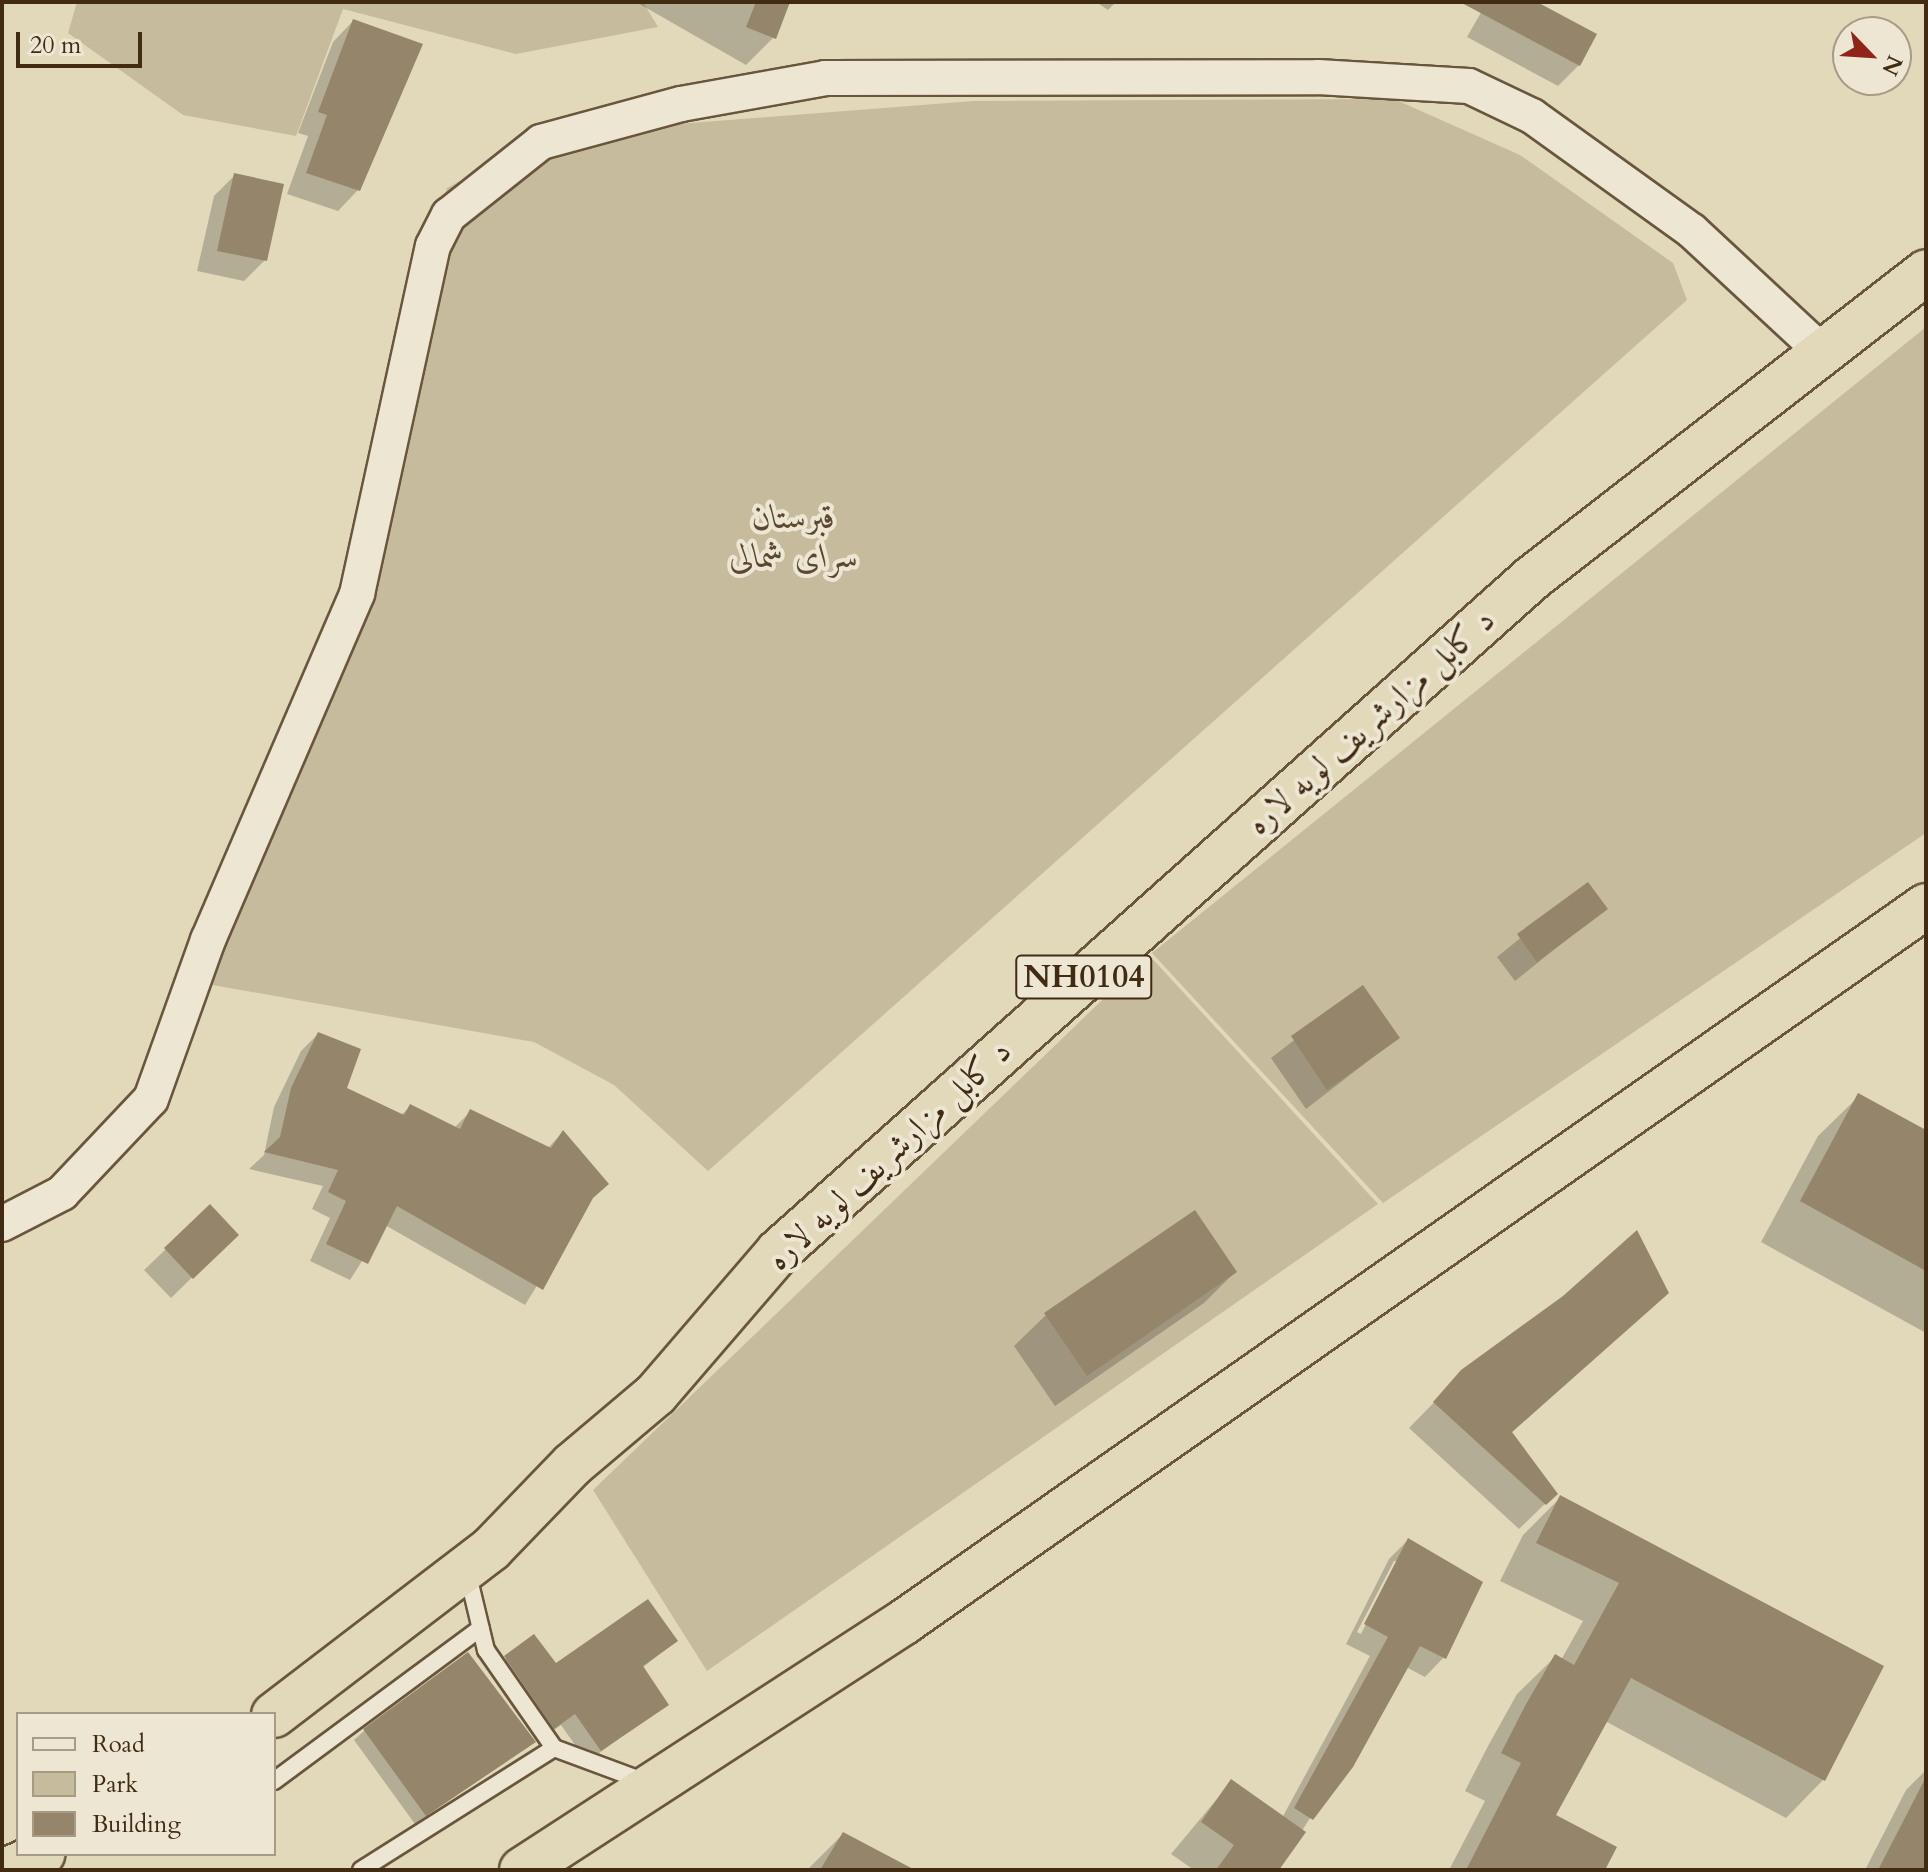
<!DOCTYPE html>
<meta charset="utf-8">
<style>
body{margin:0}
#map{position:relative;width:1928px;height:1872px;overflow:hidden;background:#e2d9bb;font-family:Cardo,Amiri,serif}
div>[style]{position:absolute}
.green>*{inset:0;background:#c7bb9e}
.shadow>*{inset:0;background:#0003}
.building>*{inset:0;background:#95856a}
.roads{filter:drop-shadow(2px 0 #69563d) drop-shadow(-2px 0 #69563d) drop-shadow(0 2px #69563d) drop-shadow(0 -2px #69563d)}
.lane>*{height:16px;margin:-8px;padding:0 8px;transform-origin:8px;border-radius:8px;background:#ece6d3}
.street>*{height:34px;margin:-17px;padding:0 17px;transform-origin:17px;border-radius:17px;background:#ece6d3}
.highway>*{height:44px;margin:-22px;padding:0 22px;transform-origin:22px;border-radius:22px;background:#e2d9bb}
span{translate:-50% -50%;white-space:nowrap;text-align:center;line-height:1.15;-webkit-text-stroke:8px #ece6d3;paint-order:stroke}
.shield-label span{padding:2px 6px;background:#ece6d3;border:2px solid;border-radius:6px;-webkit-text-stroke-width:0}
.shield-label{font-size:32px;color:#412b13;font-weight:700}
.park-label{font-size:34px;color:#5c482f;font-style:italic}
.street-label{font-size:34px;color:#412b13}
.frame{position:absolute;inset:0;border:4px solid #412b13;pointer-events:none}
.legend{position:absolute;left:16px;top:1712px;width:260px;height:144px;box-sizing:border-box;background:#ece6d3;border:2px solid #a89b86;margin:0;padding:10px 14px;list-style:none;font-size:24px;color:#412b13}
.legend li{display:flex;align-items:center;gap:16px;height:40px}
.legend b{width:40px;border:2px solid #a89b86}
.north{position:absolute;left:1832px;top:16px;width:80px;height:80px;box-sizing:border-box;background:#ece6d3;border:2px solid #a89b86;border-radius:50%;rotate:115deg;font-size:22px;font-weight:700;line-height:32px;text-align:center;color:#412b13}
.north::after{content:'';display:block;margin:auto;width:28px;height:36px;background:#8f2418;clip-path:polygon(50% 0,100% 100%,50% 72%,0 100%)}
.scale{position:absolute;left:16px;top:32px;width:126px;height:36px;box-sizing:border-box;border:4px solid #412b13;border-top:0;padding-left:10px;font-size:24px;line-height:28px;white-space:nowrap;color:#412b13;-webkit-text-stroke:6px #ece6d3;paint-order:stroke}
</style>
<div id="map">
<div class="green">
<div style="clip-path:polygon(77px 2px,643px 2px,658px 27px,516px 54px,343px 9px,296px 136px,183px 115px,68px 33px)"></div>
<div style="clip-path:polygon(1394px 99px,1520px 155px,1673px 263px,1687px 300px,708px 1171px,614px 1085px,534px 1042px,190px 981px,364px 535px,447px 188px,548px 134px,973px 101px)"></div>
<div style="clip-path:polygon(1926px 327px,1926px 833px,1383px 1203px,1152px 953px)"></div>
<div style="clip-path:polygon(1149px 955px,1378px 1204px,707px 1671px,593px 1490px)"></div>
</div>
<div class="shadow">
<div style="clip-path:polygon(636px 2px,787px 2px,774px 37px,746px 65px)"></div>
<div style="clip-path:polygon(1096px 2px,1116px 2px,1108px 10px)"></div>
<div style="clip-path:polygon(1487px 2px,1532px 2px,1579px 65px,1558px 86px,1467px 37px)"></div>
<div style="clip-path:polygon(353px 21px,358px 190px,338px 211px,287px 194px,308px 136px,298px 133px,333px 42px)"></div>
<div style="clip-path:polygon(235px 175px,265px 260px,244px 281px,197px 271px,214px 196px)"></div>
<div style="clip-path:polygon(1587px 884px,1605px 909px,1515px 981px,1497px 957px)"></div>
<div style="clip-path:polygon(1362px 988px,1398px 1038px,1306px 1109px,1271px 1058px)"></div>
<div style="clip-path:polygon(318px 1034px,344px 1089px,401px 1115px,410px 1107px,454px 1128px,471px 1111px,547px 1149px,562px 1133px,590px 1200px,525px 1305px,385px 1225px,350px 1280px,310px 1261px,330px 1218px,312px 1209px,323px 1186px,249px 1169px,264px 1155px,274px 1107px,301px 1051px)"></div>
<div style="clip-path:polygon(1859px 1096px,1926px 1132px,1926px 1333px,1761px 1242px,1818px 1136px)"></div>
<div style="clip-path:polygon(210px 1207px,215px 1255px,171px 1298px,144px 1270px)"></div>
<div style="clip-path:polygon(1235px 1272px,1204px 1303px,1055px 1406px,1014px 1346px,1046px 1315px)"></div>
<div style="clip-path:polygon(1666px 1293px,1510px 1434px,1555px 1494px,1519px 1529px,1409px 1428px,1450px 1386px)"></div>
<div style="clip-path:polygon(1561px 1497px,1882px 1667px,1823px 1780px,1786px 1818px,1605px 1721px,1553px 1816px,1603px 1870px,1449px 1870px,1485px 1801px,1465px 1791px,1488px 1746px,1517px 1694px,1555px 1657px,1561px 1660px,1583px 1621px,1500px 1581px,1523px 1535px)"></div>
<div style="clip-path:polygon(evenodd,1408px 1540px,1444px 1657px,1425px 1677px,1406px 1667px,1277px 1870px,1194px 1870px,1171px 1854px,1231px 1782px,1282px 1818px,1370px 1656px,1346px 1644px,1389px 1559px,1408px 1540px,1394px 1561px,1398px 1561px,1361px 1634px,1357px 1632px,1394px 1561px)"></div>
<div style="clip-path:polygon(534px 1637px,555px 1666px,676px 1641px,642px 1668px,666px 1704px,587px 1762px,561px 1725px,540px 1740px,492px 1671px)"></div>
<div style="clip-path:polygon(364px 1731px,534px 1742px,415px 1824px,354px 1740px)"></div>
<div style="clip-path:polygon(1926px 1770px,1926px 1870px,1865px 1870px,1906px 1790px)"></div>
<div style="clip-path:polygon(843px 1834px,910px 1870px,807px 1870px)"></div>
</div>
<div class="building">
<div style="clip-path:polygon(756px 2px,790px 2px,776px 39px,746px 27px)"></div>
<div style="clip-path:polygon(1460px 2px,1537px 2px,1597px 34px,1580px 66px)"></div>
<div style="clip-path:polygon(353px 19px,423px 44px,360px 191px,306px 173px,327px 115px,318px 112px)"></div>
<div style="clip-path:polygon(234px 173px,284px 184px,267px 261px,217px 251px)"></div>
<div style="clip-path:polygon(1588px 882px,1608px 909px,1537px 962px,1517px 934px)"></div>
<div style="clip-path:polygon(1363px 985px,1400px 1038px,1327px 1090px,1291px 1036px)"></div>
<div style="clip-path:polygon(318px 1032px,361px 1049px,347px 1088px,404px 1115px,410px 1104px,460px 1129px,470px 1109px,551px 1148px,563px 1130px,609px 1184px,593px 1198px,543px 1290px,397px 1206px,368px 1264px,326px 1244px,346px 1201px,328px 1192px,338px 1170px,264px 1152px,280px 1137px,291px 1088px)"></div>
<div style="clip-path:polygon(1858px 1093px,1926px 1130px,1926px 1271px,1800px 1201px)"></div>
<div style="clip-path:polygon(210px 1204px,239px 1235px,193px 1279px,164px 1248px)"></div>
<div style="clip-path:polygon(1195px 1210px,1237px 1272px,1087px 1376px,1044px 1313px)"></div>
<div style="clip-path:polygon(1637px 1230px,1669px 1293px,1512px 1432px,1558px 1494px,1546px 1505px,1433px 1402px,1461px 1370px,1563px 1296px)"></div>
<div style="clip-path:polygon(1560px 1495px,1884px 1666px,1825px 1781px,1631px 1678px,1556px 1815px,1617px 1847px,1605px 1870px,1466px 1870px,1521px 1763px,1501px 1753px,1525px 1706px,1555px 1654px,1574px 1665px,1619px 1583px,1536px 1543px)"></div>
<div style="clip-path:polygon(1408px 1538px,1483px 1582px,1446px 1659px,1420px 1646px,1353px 1767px,1313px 1820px,1294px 1808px,1388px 1637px,1364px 1624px)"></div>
<div style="clip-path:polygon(648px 1599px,678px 1641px,643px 1666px,669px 1705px,601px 1751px,575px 1714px,554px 1729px,504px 1656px,534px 1634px,556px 1663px)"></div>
<div style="clip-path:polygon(468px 1652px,536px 1742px,426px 1816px,363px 1729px)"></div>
<div style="clip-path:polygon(1926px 1777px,1926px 1870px,1878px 1870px)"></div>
<div style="clip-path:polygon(1231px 1779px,1306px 1832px,1279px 1870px,1216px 1870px,1234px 1845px,1201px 1822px)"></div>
<div style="clip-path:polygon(843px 1832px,915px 1870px,820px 1870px)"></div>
</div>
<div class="roads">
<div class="lane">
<div style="left:467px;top:1571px;width:81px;rotate:76.5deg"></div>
<div style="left:486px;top:1650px;width:119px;rotate:55.2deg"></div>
<div style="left:554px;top:1748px;width:100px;rotate:20.4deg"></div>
<div style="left:274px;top:1781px;width:257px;rotate:-36.5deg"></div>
<div style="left:361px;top:1870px;width:228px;rotate:-32.3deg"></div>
</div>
<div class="street">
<div style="left:2px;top:1224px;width:68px;rotate:-27.3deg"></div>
<div style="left:62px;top:1193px;width:129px;rotate:-46.6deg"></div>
<div style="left:151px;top:1099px;width:169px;rotate:-70.3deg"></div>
<div style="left:208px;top:940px;width:377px;rotate:-66.7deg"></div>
<div style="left:357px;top:594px;width:356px;rotate:-77.7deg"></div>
<div style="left:433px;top:246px;width:35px;rotate:-63deg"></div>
<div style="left:449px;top:215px;width:117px;rotate:-38.4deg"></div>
<div style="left:541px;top:142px;width:145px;rotate:-15.2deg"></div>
<div style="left:681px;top:104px;width:146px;rotate:-10.2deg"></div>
<div style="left:825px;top:78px;width:493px;rotate:-0.1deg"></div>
<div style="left:1318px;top:77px;width:151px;rotate:3.4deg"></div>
<div style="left:1469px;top:86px;width:70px;rotate:25.5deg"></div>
<div style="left:1532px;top:116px;width:197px;rotate:35.7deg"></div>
<div style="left:1692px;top:231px;width:176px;rotate:42.9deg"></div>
</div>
<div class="highway">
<div style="left:274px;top:1715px;width:273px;rotate:-37.4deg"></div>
<div style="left:491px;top:1549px;width:117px;rotate:-46deg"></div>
<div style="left:572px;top:1465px;width:110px;rotate:-40.2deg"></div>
<div style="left:656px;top:1394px;width:187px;rotate:-49.3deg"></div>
<div style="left:778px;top:1252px;width:1011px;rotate:-41.79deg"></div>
<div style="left:1532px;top:578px;width:499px;rotate:-37.8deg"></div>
<div style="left:8px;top:1870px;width:38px;rotate:-25deg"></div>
<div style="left:522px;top:1870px;width:455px;rotate:-33deg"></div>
<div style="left:904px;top:1622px;width:1248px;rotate:-35.01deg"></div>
</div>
</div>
<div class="shield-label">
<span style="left:1084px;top:977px">NH0104</span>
</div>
<div class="park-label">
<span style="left:794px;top:537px">قبرستان<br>سرای شمالی</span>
</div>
<div class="street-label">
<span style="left:1371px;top:722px;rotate:-42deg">د کابل مزارشریف لویه لاره</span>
<span style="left:889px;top:1155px;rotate:-43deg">د کابل مزارشریف لویه لاره</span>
</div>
<div class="frame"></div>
<ul class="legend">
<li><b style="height:10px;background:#ece6d3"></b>Road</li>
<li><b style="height:22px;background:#c7bb9e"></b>Park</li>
<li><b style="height:22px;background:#95856a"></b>Building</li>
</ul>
<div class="north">N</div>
<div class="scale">20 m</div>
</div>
